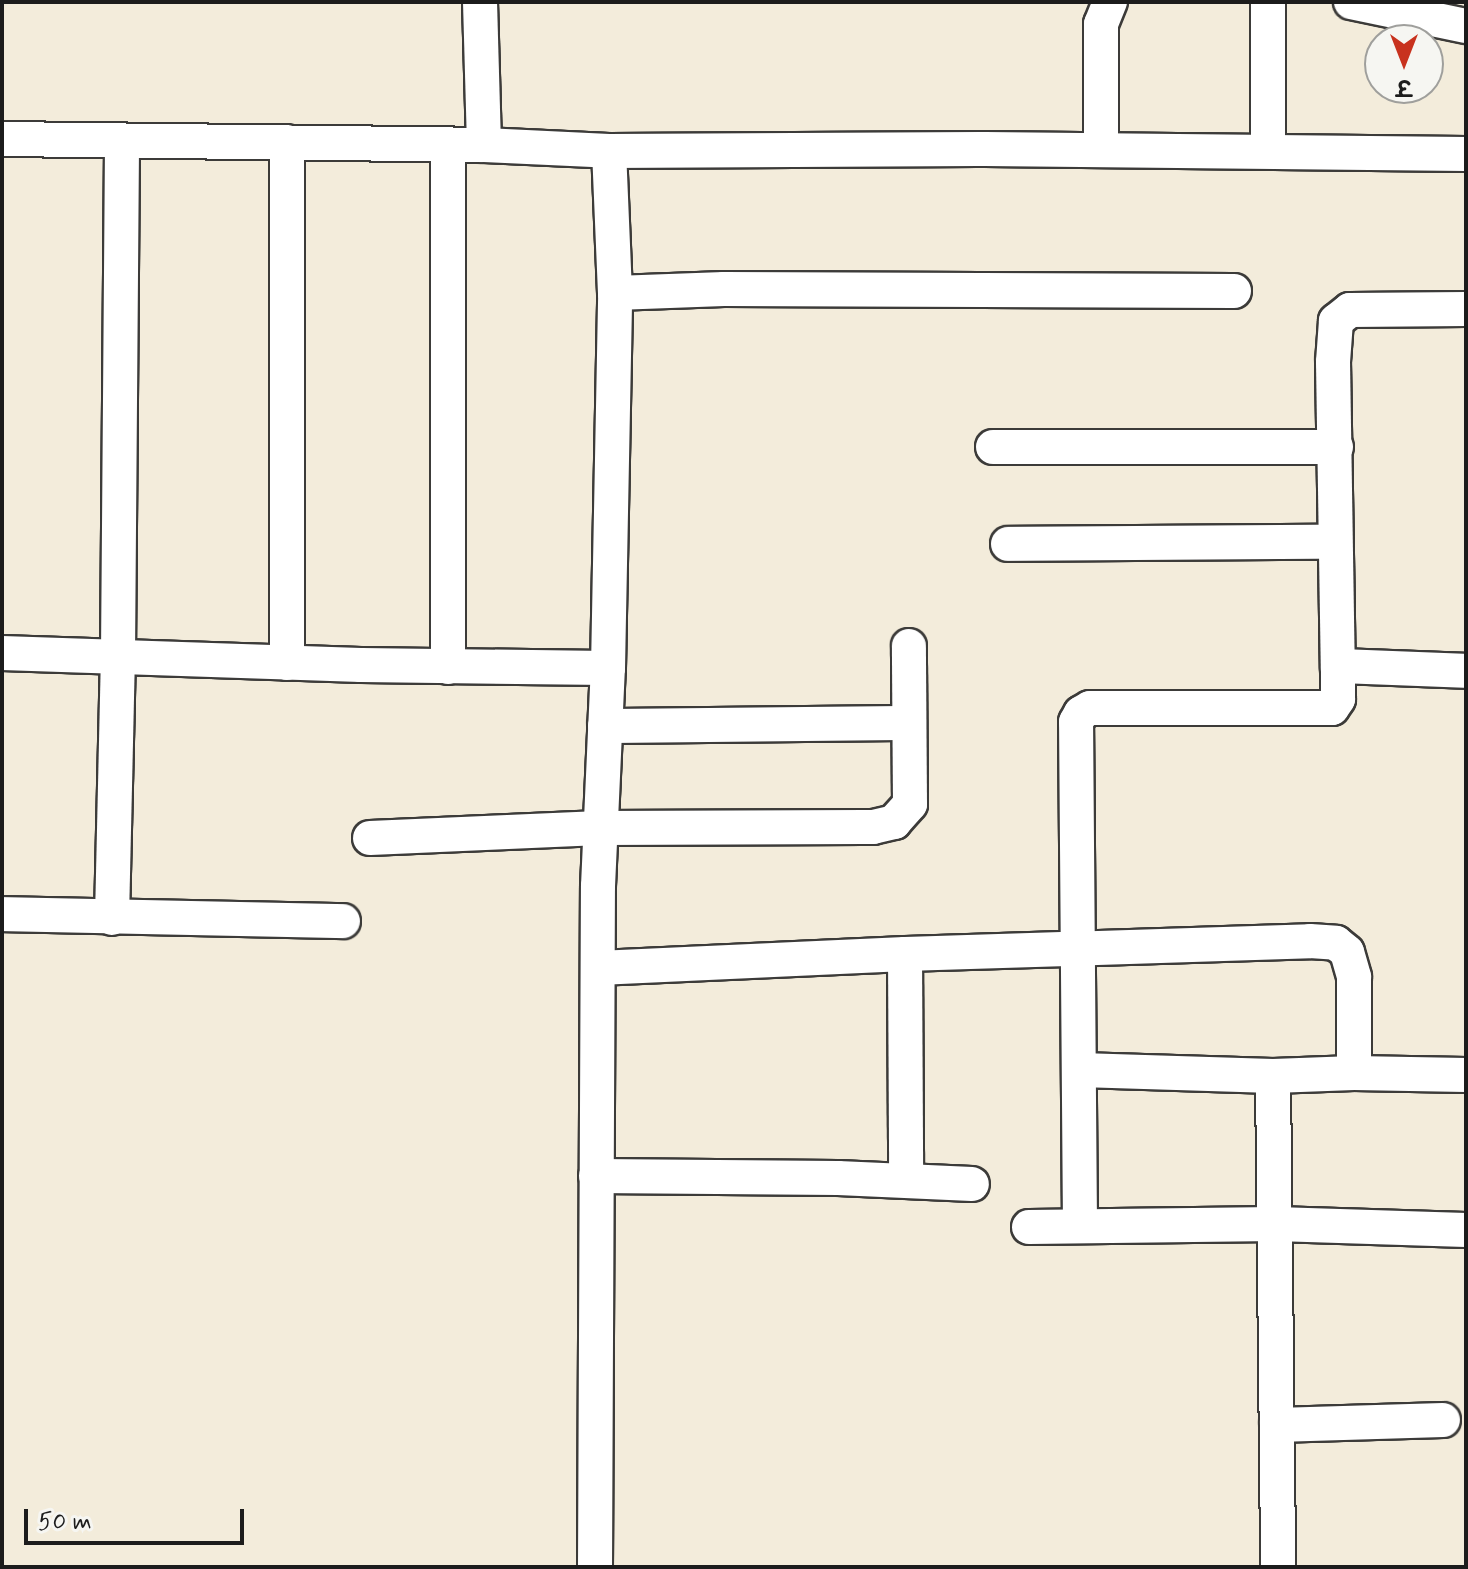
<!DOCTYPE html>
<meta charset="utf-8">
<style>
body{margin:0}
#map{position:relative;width:1468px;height:1569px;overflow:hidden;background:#f3ecdb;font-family:Mynerve,"Playpen Sans Deva",sans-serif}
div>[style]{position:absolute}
.roads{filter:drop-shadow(2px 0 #3c3b39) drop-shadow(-2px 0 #3c3b39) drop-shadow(0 2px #3c3b39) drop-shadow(0 -2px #3c3b39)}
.street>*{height:34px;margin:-17px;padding:0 17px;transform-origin:17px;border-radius:17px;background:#fff}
span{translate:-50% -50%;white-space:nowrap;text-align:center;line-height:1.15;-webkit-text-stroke:6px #f6f6f2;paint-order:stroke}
.frame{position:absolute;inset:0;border:4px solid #1c1c1c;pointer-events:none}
.north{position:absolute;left:1364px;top:24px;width:80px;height:80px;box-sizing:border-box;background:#f6f6f2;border:2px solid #9f9f9c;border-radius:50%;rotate:180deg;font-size:22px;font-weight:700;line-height:32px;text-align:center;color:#1c1c1c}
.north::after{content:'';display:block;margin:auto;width:28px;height:36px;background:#c8321e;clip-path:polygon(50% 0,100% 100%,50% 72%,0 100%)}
.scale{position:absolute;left:24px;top:1509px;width:220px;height:36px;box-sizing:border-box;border:4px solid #1c1c1c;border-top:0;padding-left:10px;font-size:24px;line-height:28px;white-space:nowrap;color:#1c1c1c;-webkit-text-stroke:6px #f6f6f2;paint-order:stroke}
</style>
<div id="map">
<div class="roads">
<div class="street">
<div style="left:1268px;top:2px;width:149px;rotate:90deg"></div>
<div style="left:1351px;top:2px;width:117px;rotate:11.8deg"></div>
<div style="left:2px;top:139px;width:482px;rotate:0.7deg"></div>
<div style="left:484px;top:145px;width:143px;rotate:-91.6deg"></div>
<div style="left:484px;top:145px;width:125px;rotate:2.7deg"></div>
<div style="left:609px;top:151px;width:376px;rotate:-0.3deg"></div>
<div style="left:985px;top:149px;width:481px;rotate:0.6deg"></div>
<div style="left:448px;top:147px;width:520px;rotate:90deg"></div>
<div style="left:1101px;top:150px;width:126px;rotate:-90deg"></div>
<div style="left:1101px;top:24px;width:24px;rotate:-68deg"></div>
<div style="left:615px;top:293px;width:109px;rotate:-2.1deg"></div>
<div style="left:724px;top:289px;width:510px;rotate:0.22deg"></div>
<div style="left:1466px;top:309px;width:116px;rotate:179.5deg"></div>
<div style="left:1350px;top:310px;width:18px;rotate:142deg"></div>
<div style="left:1336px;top:321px;width:41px;rotate:94.2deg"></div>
<div style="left:1333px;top:362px;width:304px;rotate:89.1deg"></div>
<div style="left:1338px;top:666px;width:128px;rotate:2.2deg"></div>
<div style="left:993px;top:447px;width:343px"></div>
<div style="left:1008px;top:544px;width:327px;rotate:-0.4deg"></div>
<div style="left:2px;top:653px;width:359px;rotate:1.9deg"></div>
<div style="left:361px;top:665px;width:247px;rotate:0.7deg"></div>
<div style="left:608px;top:668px;width:375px;rotate:-88.9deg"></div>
<div style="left:615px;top:293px;width:142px;rotate:-92.4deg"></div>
<div style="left:287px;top:663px;width:521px;rotate:-90deg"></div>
<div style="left:605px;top:726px;width:304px;rotate:-0.6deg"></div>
<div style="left:370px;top:838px;width:230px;rotate:-2.5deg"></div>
<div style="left:600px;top:828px;width:273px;rotate:-0.2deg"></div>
<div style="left:873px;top:827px;width:22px;rotate:-13deg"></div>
<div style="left:894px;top:822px;width:24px;rotate:-48deg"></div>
<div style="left:910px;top:804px;width:158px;rotate:-90.4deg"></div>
<div style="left:2px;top:914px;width:341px;rotate:1.2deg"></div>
<div style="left:112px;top:918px;width:263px;rotate:-88.7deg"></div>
<div style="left:118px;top:655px;width:514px;rotate:-89.55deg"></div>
<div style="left:905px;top:954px;width:405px;rotate:-1.8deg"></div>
<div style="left:1310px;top:941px;width:26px;rotate:4deg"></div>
<div style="left:1336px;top:943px;width:14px;rotate:39deg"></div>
<div style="left:1347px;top:952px;width:26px;rotate:74deg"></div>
<div style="left:1354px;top:977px;width:96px;rotate:90deg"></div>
<div style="left:1354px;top:1073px;width:81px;rotate:177.9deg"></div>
<div style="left:1273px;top:1076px;width:193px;rotate:-178.2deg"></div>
<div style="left:598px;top:968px;width:307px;rotate:-2.6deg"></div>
<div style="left:905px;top:954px;width:226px;rotate:89.7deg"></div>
<div style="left:1354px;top:1073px;width:112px;rotate:1deg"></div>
<div style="left:1273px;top:1076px;width:491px;rotate:89.4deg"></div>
<div style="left:596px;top:1176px;width:242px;rotate:0.5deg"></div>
<div style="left:838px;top:1178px;width:134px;rotate:2.6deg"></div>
<div style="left:1080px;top:1226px;width:504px;rotate:-90.45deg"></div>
<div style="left:1076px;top:722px;width:10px;rotate:-61deg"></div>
<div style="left:1081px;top:713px;width:10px;rotate:-29deg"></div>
<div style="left:1090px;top:708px;width:242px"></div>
<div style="left:1332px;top:708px;width:11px;rotate:-56deg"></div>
<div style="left:1338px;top:699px;width:33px;rotate:-90deg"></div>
<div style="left:1029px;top:1227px;width:247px;rotate:-0.7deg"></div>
<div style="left:1276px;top:1224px;width:190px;rotate:1.8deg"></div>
<div style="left:1277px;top:1425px;width:166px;rotate:-1.7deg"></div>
<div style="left:595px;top:1567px;width:681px;rotate:-89.75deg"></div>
<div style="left:598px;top:886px;width:218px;rotate:-87.4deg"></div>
</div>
</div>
<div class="frame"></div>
<div class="north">उ</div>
<div class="scale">50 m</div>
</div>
